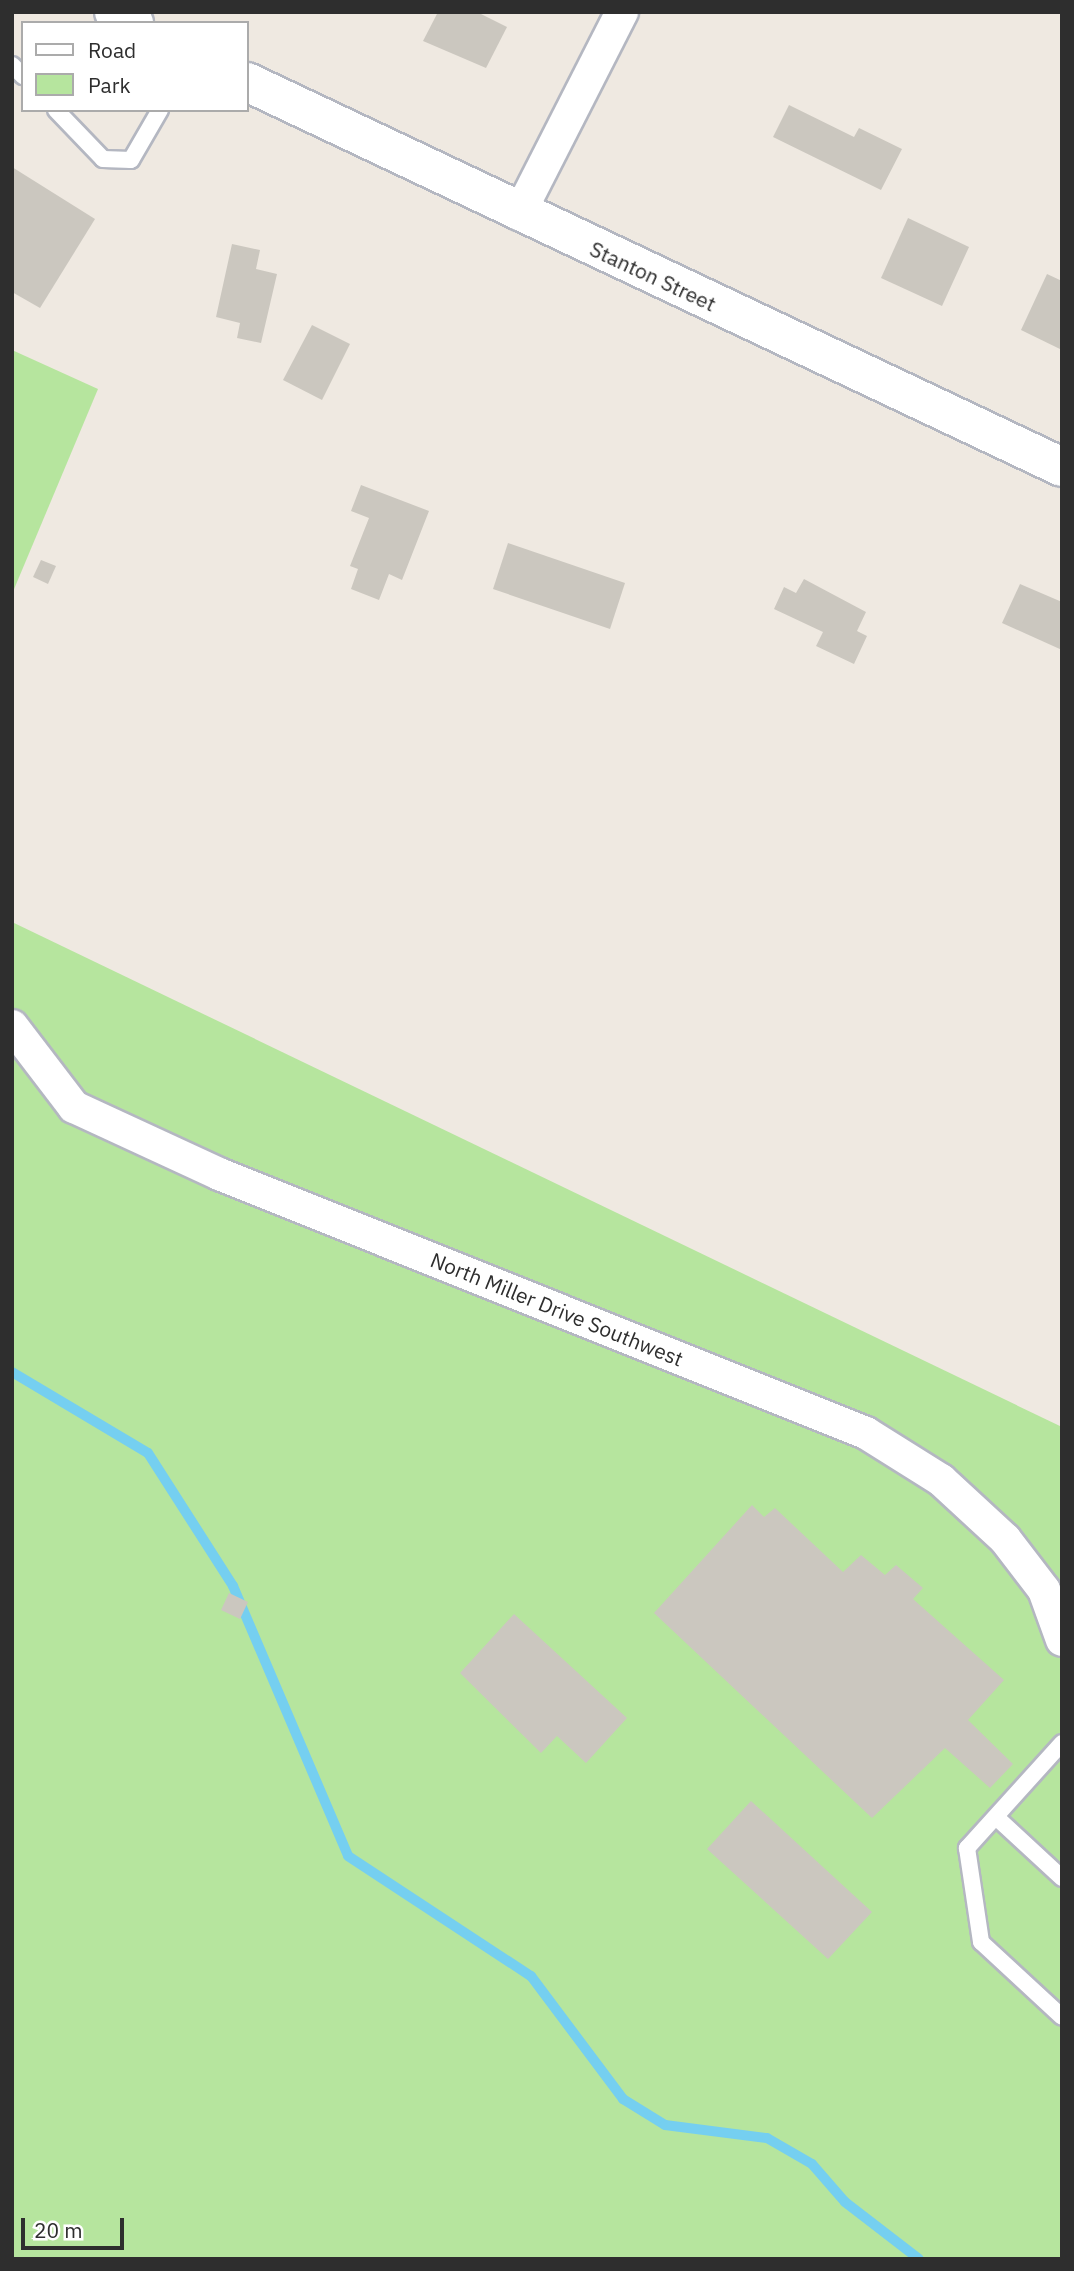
<!DOCTYPE html>
<style>
body{margin:0}
#map{position:relative;width:1074px;height:2271px;overflow:hidden;background:#efe9e1;font-family:"IBM Plex Sans",sans-serif}
div>[style]{position:absolute}
.green>*{inset:0;background:#b6e59e}
.stream>*{height:10px;margin:-5px;padding:0 5px;transform-origin:5px;border-radius:5px;background:#75cff0}
.building>*{inset:0;background:#cbc7bf}
.roads{filter:drop-shadow(2px 0 #b4b7c1) drop-shadow(-2px 0 #b4b7c1) drop-shadow(0 2px #b4b7c1) drop-shadow(0 -2px #b4b7c1)}
.lane>*{height:16px;margin:-8px;padding:0 8px;transform-origin:8px;border-radius:8px;background:#fff}
.street>*{height:32px;margin:-16px;padding:0 16px;transform-origin:16px;border-radius:16px;background:#fff}
.secondary>*{height:38px;margin:-19px;padding:0 19px;transform-origin:19px;border-radius:19px;background:#fff}
span{translate:-50% -50%;white-space:nowrap;text-align:center;line-height:1.15;-webkit-text-stroke:5px #fff;paint-order:stroke}
.street-label{font-size:21px;color:#2e2e2e}
.frame{position:absolute;inset:0;border:14px solid #2e2e2e;pointer-events:none}
.legend{position:absolute;left:21px;top:21px;width:228px;height:91px;box-sizing:border-box;background:#fff;border:2px solid #ababab;margin:0;padding:9px 12px;list-style:none;font-size:21px;color:#2e2e2e}
.legend li{display:flex;align-items:center;gap:14px;height:35px}
.legend b{width:35px;border:2px solid #ababab}
.scale{position:absolute;left:21px;top:2218px;width:103px;height:32px;box-sizing:border-box;border:4px solid #2e2e2e;border-top:0;padding-left:9px;font-size:21px;line-height:24px;white-space:nowrap;color:#2e2e2e;-webkit-text-stroke:5px #fff;paint-order:stroke}
</style>
<div id="map">
<div class="green">
<div style="clip-path:polygon(12px 350px,98px 389px,12px 594px)"></div>
<div style="clip-path:polygon(12px 922px,1062px 1427px,1062px 2259px,12px 2259px)"></div>
</div>
<div class="stream">
<div style="left:12px;top:1372px;width:158px;rotate:30.8deg"></div>
<div style="left:148px;top:1453px;width:158px;rotate:57.4deg"></div>
<div style="left:233px;top:1586px;width:293px;rotate:66.9deg"></div>
<div style="left:348px;top:1856px;width:219px;rotate:33.3deg"></div>
<div style="left:531px;top:1976px;width:154px;rotate:53.2deg"></div>
<div style="left:623px;top:2099px;width:49px;rotate:31.8deg"></div>
<div style="left:665px;top:2125px;width:103px;rotate:7.3deg"></div>
<div style="left:767px;top:2138px;width:52px;rotate:30deg"></div>
<div style="left:812px;top:2164px;width:50px;rotate:49deg"></div>
<div style="left:845px;top:2202px;width:93px;rotate:37.6deg"></div>
</div>
<div class="building">
<div style="clip-path:polygon(438px 12px,477px 12px,507px 27px,486px 68px,423px 41px)"></div>
<div style="clip-path:polygon(789px 105px,854px 137px,859px 128px,902px 149px,881px 190px,773px 137px)"></div>
<div style="clip-path:polygon(12px 167px,95px 219px,40px 308px,12px 292px)"></div>
<div style="clip-path:polygon(908px 218px,969px 247px,942px 306px,881px 278px)"></div>
<div style="clip-path:polygon(232px 244px,260px 250px,256px 269px,277px 274px,261px 343px,237px 338px,240px 323px,216px 317px)"></div>
<div style="clip-path:polygon(1047px 274px,1062px 281px,1062px 350px,1021px 330px)"></div>
<div style="clip-path:polygon(312px 325px,350px 344px,322px 400px,283px 380px)"></div>
<div style="clip-path:polygon(361px 485px,429px 511px,402px 580px,389px 574px,379px 600px,351px 589px,358px 569px,350px 566px,369px 518px,351px 511px)"></div>
<div style="clip-path:polygon(508px 543px,625px 583px,610px 629px,493px 589px)"></div>
<div style="clip-path:polygon(41px 560px,56px 566px,48px 584px,33px 577px)"></div>
<div style="clip-path:polygon(804px 579px,866px 612px,857px 631px,867px 636px,854px 664px,816px 646px,823px 632px,774px 609px,784px 587px,796px 593px)"></div>
<div style="clip-path:polygon(1020px 584px,1062px 602px,1062px 650px,1002px 623px)"></div>
<div style="clip-path:polygon(752px 1505px,764px 1517px,775px 1508px,843px 1572px,861px 1555px,885px 1575px,896px 1565px,923px 1588px,913px 1599px,1004px 1680px,968px 1720px,1013px 1764px,990px 1788px,945px 1748px,872px 1818px,654px 1613px)"></div>
<div style="clip-path:polygon(229px 1593px,248px 1602px,240px 1619px,221px 1610px)"></div>
<div style="clip-path:polygon(514px 1614px,627px 1718px,586px 1763px,557px 1736px,541px 1753px,460px 1673px)"></div>
<div style="clip-path:polygon(751px 1801px,872px 1912px,828px 1959px,707px 1849px)"></div>
</div>
<div class="roads">
<div class="lane">
<div style="left:12px;top:65px;width:16px;rotate:45deg"></div>
<div style="left:56px;top:110px;width:68px;rotate:46.2deg"></div>
<div style="left:103px;top:159px;width:28px;rotate:2deg"></div>
<div style="left:131px;top:160px;width:58px;rotate:-59.9deg"></div>
<div style="left:1062px;top:1743px;width:142px;rotate:132.1deg"></div>
<div style="left:967px;top:1848px;width:95px;rotate:81.5deg"></div>
<div style="left:981px;top:1942px;width:110px;rotate:42.8deg"></div>
<div style="left:996px;top:1817px;width:90px;rotate:42.7deg"></div>
</div>
<div class="street">
<div style="left:519px;top:214px;width:227px;rotate:-63deg"></div>
<div style="left:12px;top:1026px;width:102px;rotate:52.6deg"></div>
<div style="left:74px;top:1107px;width:160px;rotate:24.8deg"></div>
<div style="left:219px;top:1174px;width:697px;rotate:21.82deg"></div>
<div style="left:866px;top:1433px;width:89px;rotate:32.1deg"></div>
<div style="left:941px;top:1480px;width:87px;rotate:42.7deg"></div>
<div style="left:1005px;top:1539px;width:64px;rotate:52.6deg"></div>
<div style="left:1044px;top:1590px;width:53px;rotate:70.2deg"></div>
</div>
<div class="secondary">
<div style="left:114px;top:12px;width:23px;rotate:29deg"></div>
<div style="left:247px;top:82px;width:901px;rotate:25.29deg"></div>
</div>
</div>
<div class="street-label">
<span style="left:653px;top:276px;rotate:25deg">Stanton Street</span>
<span style="left:557px;top:1309px;rotate:22deg">North Miller Drive Southwest</span>
</div>
<div class="frame"></div>
<ul class="legend">
<li><b style="height:9px;background:#fff"></b>Road</li>
<li><b style="height:19px;background:#b6e59e"></b>Park</li>
</ul>
<div class="scale">20 m</div>
</div>
